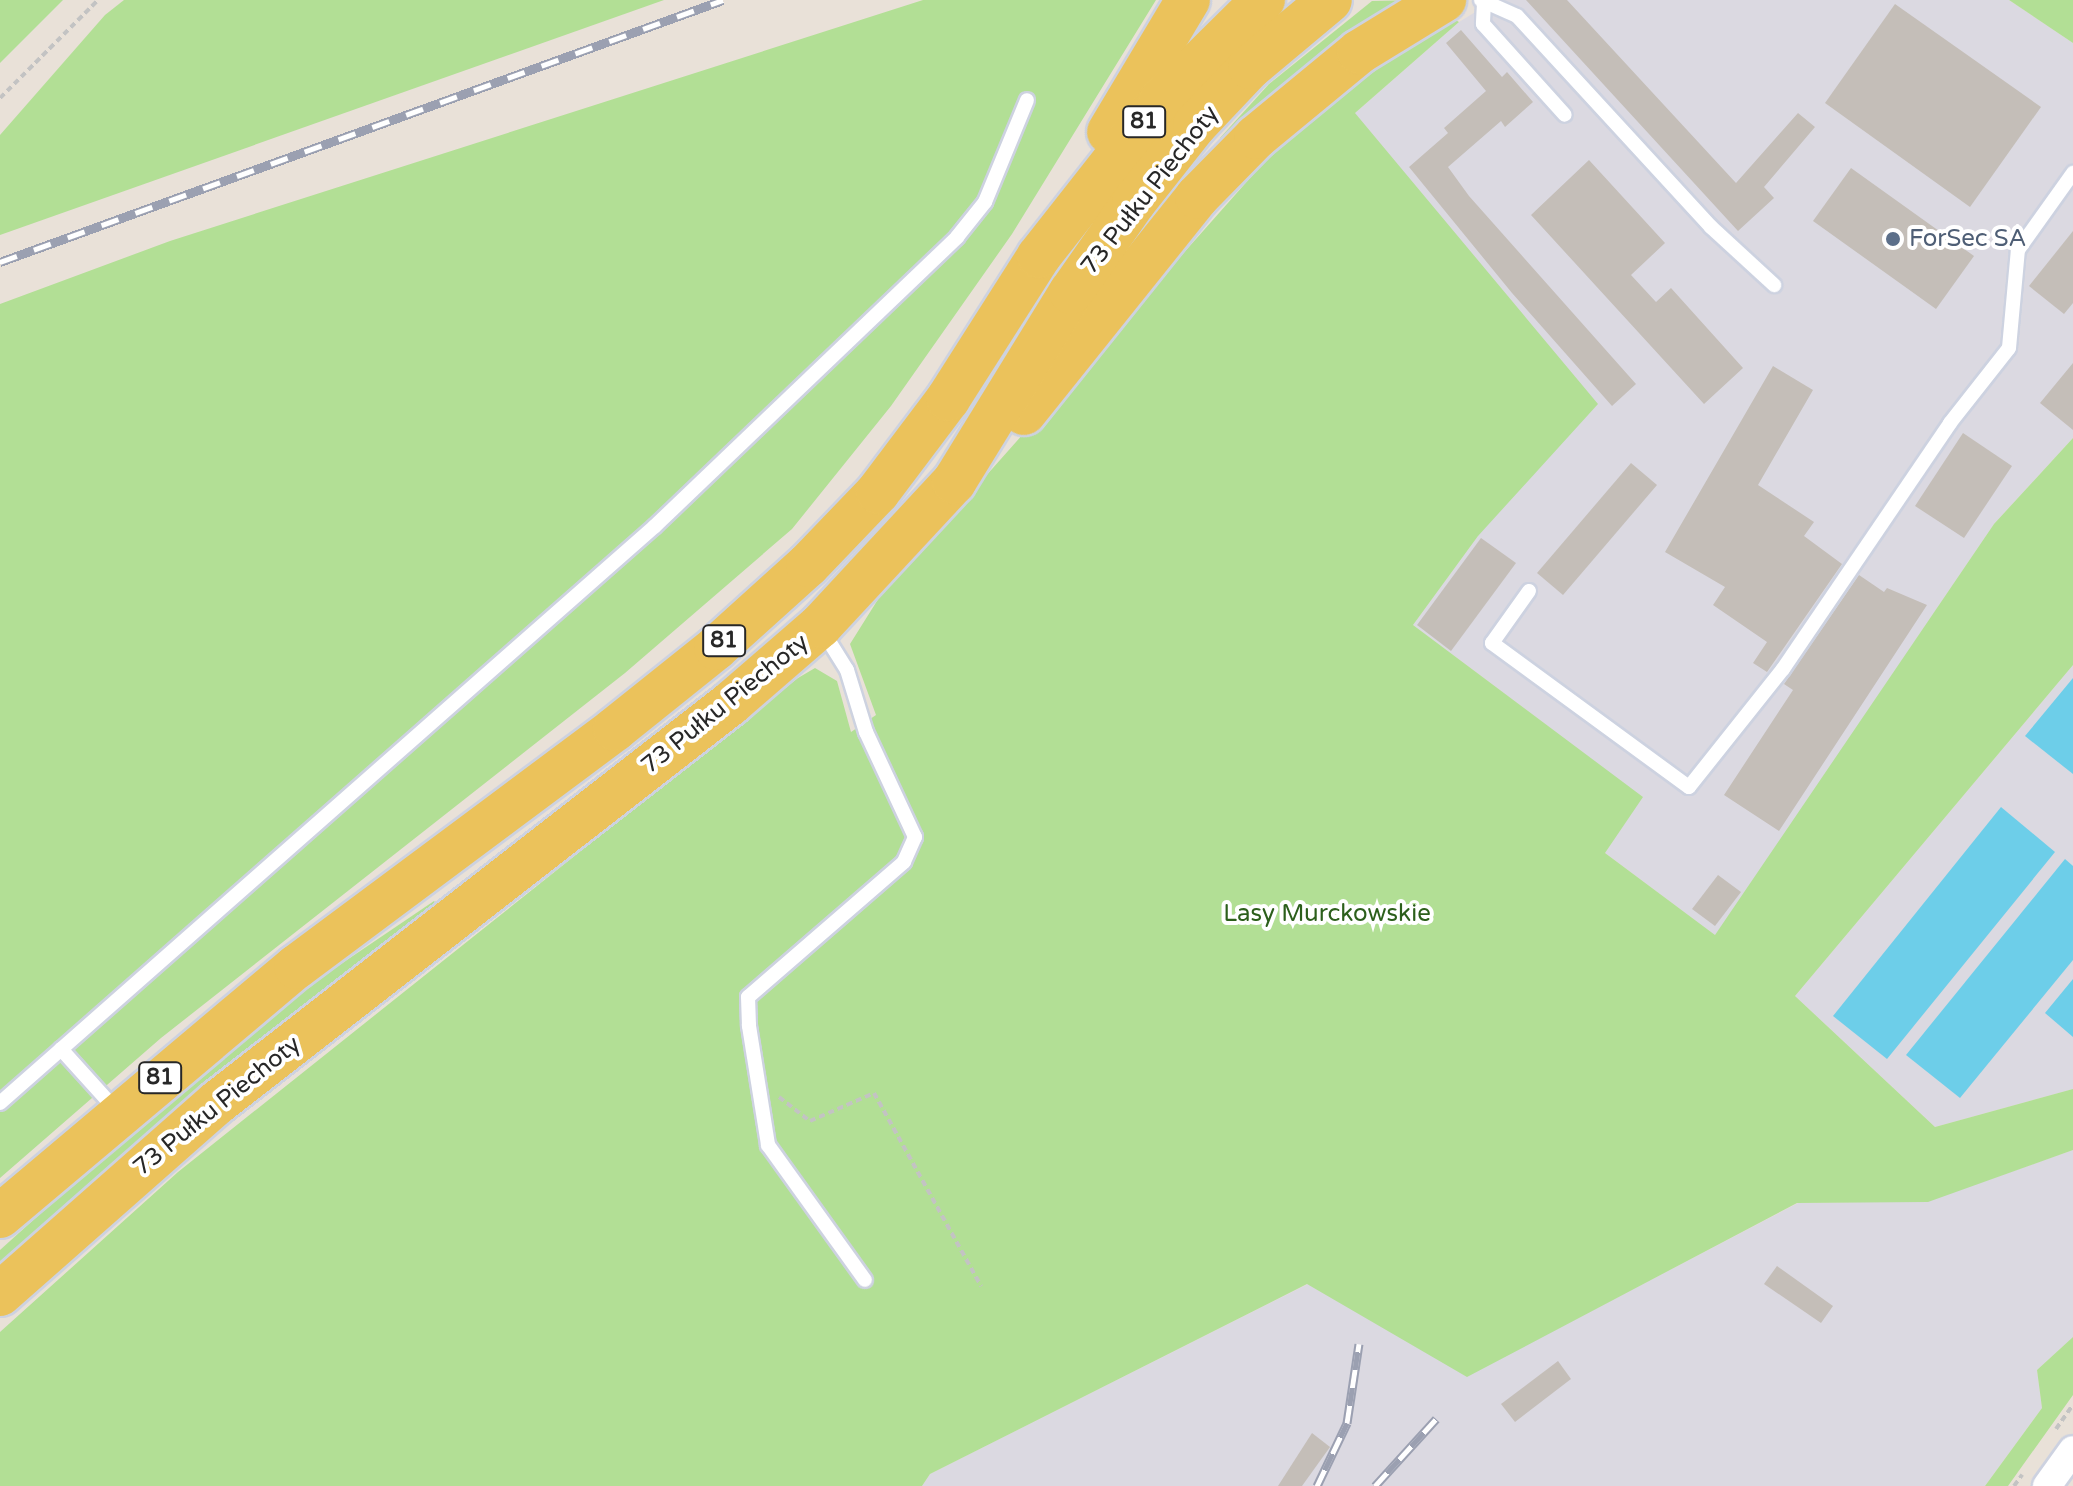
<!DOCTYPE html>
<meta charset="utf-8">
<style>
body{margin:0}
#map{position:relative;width:2073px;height:1486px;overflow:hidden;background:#e9e1d8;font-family:"Varela Round",sans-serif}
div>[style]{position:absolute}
.industrial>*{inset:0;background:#dbd9e1}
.green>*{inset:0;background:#b2df95}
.water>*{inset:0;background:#6dcee9}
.building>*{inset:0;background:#c4beb8}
.path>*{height:4px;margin-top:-2px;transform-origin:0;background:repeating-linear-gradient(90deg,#c3c3c3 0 6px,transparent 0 10px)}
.roads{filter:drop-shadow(2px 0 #cdd2e0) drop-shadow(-2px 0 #cdd2e0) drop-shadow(0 2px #cdd2e0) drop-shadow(0 -2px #cdd2e0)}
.service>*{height:14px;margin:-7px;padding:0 7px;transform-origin:7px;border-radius:7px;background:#fff}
.minor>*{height:28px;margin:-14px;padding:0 14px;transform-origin:14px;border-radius:14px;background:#fff}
.primary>*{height:44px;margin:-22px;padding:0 22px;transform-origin:22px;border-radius:22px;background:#ebc25b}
.rail>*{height:9px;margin-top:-4.5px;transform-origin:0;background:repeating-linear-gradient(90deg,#fff 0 18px,#9ba0b1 0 36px);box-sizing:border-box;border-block:2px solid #9ba0b1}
.dots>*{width:22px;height:22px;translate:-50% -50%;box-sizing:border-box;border:4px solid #fff;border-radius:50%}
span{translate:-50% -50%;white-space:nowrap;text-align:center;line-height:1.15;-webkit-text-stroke:8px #fff;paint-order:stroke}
.shield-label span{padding:2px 6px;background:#fff;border:2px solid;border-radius:6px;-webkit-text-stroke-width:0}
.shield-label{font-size:22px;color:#272727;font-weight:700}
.street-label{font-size:24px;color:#272727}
.service-label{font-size:24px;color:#4e5e75}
.left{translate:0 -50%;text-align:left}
.park-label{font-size:24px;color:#2c5f1b}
</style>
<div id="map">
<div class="industrial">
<div style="clip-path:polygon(1495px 0,2009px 0,2073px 43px,2073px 438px,1994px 524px,1716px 936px,1605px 853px,1642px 797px,1413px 625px,1478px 536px,1355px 113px,1459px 22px)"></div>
<div style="clip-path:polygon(2073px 665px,2073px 1089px,1935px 1127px,1795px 996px)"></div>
<div style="clip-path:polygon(2073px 1150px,2073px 1337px,2037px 1370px,2042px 1408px,1985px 1486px,922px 1486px,930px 1474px,1308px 1284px,1467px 1376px,1798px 1203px,1928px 1201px)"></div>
</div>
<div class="green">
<div style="clip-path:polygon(0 0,63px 0,0 63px)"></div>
<div style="clip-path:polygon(124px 0,664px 0,0 235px,0 135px,105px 15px)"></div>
<div style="clip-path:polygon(923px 0,1156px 0,1012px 234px,891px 406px,792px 529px,625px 673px,161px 1038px,0 1178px,0 304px,170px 241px)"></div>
<div style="clip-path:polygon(1418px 0,1228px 147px,1220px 138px,1269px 84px,1372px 1px)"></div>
<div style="clip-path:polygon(2009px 0,2073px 0,2073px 43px)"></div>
<div style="clip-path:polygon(1448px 16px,1459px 22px,1355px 113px,1598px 404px,1478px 536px,1413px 625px,1643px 797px,1605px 853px,1715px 935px,1994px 524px,2073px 438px,2073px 665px,1795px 996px,1935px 1127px,2073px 1089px,2073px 1150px,1928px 1202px,1797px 1203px,1467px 1377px,1307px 1284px,930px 1474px,922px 1486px,0 1486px,0 1332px,178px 1172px,798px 678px,815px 668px,837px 681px,851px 732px,876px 715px,850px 644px,882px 593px,1306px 115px)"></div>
<div style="clip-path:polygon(434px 901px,439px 907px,0 1271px,0 1250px,100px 1160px,307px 987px)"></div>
<div style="clip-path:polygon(2073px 1337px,2073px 1395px,2008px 1486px,1985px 1486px,2042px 1408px,2037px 1370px)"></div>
</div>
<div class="water">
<div style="clip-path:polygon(2073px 678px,2073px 774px,2025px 736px)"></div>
<div style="clip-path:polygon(2001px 807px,2055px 852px,1887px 1059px,1833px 1016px)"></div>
<div style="clip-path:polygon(2065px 859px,2073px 866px,2073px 960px,1960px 1098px,1906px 1055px)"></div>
<div style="clip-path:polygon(2073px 979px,2073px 1037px,2045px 1013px)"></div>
</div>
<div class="building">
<div style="clip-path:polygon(1526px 0,1567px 0,1736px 183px,1798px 113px,1815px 127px,1764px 187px,1774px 198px,1738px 231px)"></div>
<div style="clip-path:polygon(1895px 4px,2041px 107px,1970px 207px,1825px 103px)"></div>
<div style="clip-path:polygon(1461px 30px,1502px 77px,1507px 72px,1533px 102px,1505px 127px,1501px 121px,1448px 167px,1469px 196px,1636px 384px,1612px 406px,1512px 293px,1409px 167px,1448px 133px,1444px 128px,1486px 91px,1446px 43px)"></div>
<div style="clip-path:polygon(1589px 160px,1665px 243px,1631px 275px,1656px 302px,1671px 288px,1743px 368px,1704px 404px,1531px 215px)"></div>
<div style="clip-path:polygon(1851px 168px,1974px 256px,1936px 309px,1813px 221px)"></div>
<div style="clip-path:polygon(2073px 231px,2073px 303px,2064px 314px,2029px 286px)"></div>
<div style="clip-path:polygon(2073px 363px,2073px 430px,2040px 403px)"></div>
<div style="clip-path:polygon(1773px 366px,1813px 390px,1758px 485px,1814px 522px,1804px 536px,1842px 564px,1767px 672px,1753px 663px,1767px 642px,1713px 605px,1725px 587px,1665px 552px)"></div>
<div style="clip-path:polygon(1963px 433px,2012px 466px,1964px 538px,1915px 506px)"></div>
<div style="clip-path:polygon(1631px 463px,1657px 485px,1563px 595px,1537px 573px)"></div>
<div style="clip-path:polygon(1481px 538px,1516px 563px,1451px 651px,1417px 625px)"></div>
<div style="clip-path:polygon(1859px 575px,1884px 592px,1887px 588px,1927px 605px,1779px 831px,1724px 795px,1793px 690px,1784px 684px)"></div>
<div style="clip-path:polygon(1718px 875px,1741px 892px,1715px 926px,1692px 909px)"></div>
<div style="clip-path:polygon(1777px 1266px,1833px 1306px,1821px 1323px,1764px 1284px)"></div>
<div style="clip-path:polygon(1558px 1361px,1571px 1379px,1515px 1422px,1501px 1404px)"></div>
<div style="clip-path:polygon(1312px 1433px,1330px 1447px,1302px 1486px,1278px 1486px)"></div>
</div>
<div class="path">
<div style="left:0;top:98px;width:139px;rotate:-45deg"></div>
<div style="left:779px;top:1097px;width:39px;rotate:38deg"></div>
<div style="left:810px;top:1121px;width:70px;rotate:-23.6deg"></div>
<div style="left:874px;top:1093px;width:221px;rotate:61deg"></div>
<div style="left:2056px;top:1429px;width:29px;rotate:-55deg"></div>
<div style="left:2014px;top:1486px;width:14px;rotate:-54deg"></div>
</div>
<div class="roads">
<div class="service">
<div style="left:1481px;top:0;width:39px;rotate:24deg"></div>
<div style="left:1517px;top:16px;width:287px;rotate:47.4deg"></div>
<div style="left:1711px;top:227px;width:86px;rotate:42.6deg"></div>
<div style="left:1484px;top:3px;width:21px;rotate:93deg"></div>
<div style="left:1483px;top:24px;width:122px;rotate:48deg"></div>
<div style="left:1529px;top:591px;width:64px;rotate:125.4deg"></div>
<div style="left:1492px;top:643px;width:244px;rotate:36.2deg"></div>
<div style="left:1689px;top:787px;width:151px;rotate:-51.5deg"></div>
<div style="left:1783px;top:669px;width:297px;rotate:-55.8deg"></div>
<div style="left:1950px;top:423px;width:95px;rotate:-51.8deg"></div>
<div style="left:2009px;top:348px;width:98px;rotate:-84.8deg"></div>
<div style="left:2018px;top:250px;width:95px;rotate:-54.5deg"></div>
<div style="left:822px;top:630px;width:47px;rotate:58deg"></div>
<div style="left:847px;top:670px;width:65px;rotate:73deg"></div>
<div style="left:866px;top:732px;width:116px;rotate:65deg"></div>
<div style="left:915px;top:837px;width:27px;rotate:114deg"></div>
<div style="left:904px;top:862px;width:206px;rotate:139.1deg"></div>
<div style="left:748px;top:997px;width:29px;rotate:88deg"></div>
<div style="left:749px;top:1026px;width:121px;rotate:80.9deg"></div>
<div style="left:768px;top:1145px;width:166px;rotate:54.3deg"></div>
<div style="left:61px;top:1049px;width:84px;rotate:47.9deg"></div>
<div style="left:0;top:1103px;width:873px;rotate:-41.38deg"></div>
<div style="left:655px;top:526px;width:418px;rotate:-43.7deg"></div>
<div style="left:957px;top:237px;width:45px;rotate:-51.3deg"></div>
<div style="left:985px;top:202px;width:110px;rotate:-67.6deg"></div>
</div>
<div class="minor">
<div style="left:2047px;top:1486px;width:44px;rotate:-54.2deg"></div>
</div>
<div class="primary">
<div style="left:1109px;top:132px;width:154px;rotate:-59.1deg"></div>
<div style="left:1024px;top:413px;width:277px;rotate:-51.3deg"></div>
<div style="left:1197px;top:197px;width:84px;rotate:-45.5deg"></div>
<div style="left:1256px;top:137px;width:134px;rotate:-39.5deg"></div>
<div style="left:1359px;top:52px;width:100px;rotate:-31.5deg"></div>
<div style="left:0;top:1216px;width:387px;rotate:-40.1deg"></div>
<div style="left:296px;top:967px;width:398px;rotate:-36.7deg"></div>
<div style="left:615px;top:729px;width:129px;rotate:-38.7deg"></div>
<div style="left:716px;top:648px;width:124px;rotate:-42.1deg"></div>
<div style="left:808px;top:565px;width:101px;rotate:-46.2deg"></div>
<div style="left:878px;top:492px;width:116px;rotate:-53deg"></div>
<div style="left:948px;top:399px;width:169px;rotate:-57.5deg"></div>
<div style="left:1039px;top:256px;width:196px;rotate:-51.8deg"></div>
<div style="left:1160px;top:102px;width:145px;rotate:-44.7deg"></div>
<div style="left:0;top:1294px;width:290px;rotate:-41.4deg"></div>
<div style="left:218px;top:1102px;width:650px;rotate:-37.87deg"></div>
<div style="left:731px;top:703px;width:118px;rotate:-40.9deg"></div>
<div style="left:820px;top:626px;width:197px;rotate:-47.1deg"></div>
<div style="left:954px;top:482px;width:223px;rotate:-58.4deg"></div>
<div style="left:1071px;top:292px;width:110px;rotate:-55deg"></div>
<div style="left:1134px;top:202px;width:98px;rotate:-51.6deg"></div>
<div style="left:1195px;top:125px;width:80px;rotate:-46.5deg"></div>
<div style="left:1250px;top:67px;width:104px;rotate:-39.9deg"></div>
</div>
</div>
<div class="rail">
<div style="left:0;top:262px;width:769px;rotate:-19.92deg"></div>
<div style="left:1317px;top:1486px;width:70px;rotate:-64.5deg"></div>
<div style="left:1347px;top:1423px;width:80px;rotate:-81.4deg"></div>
<div style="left:1375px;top:1486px;width:91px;rotate:-47.7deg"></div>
</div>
<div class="dots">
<div style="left:1893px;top:239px;background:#5c6f8a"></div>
</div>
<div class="shield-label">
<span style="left:1144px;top:122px">81</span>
<span style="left:724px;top:641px">81</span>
<span style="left:160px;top:1078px">81</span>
</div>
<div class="street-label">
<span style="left:1150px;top:190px;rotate:-52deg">73 Pułku Piechoty</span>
<span style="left:725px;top:704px;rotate:-39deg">73 Pułku Piechoty</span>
<span style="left:217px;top:1106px;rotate:-39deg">73 Pułku Piechoty</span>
</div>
<div class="service-label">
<span class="left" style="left:1909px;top:239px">ForSec SA</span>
</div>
<div class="park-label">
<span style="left:1327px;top:914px">Lasy Murckowskie</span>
</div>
</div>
